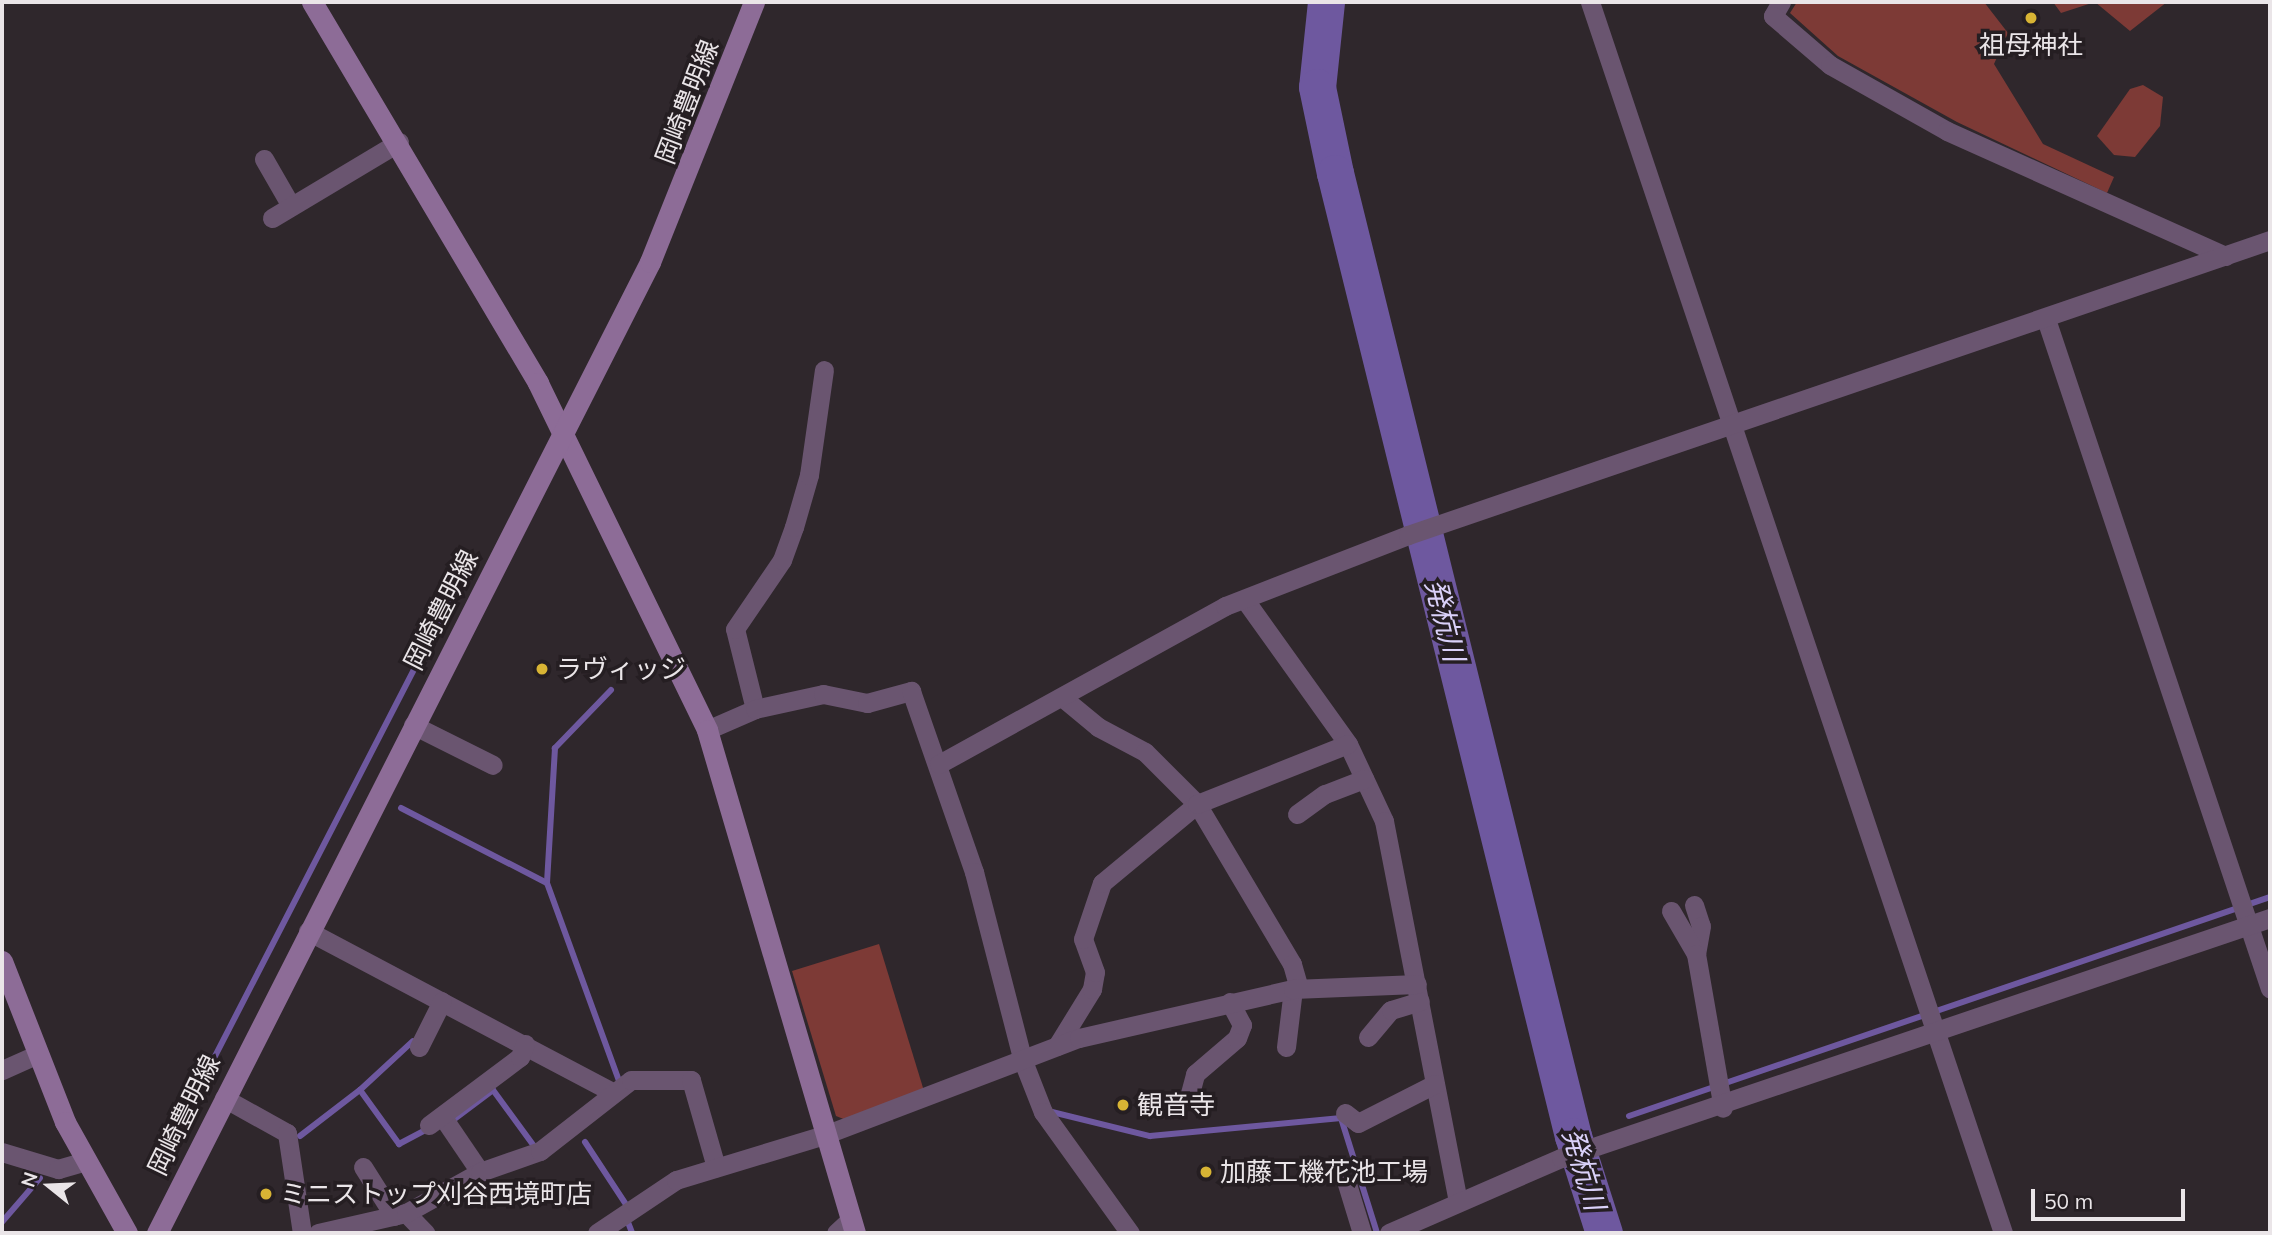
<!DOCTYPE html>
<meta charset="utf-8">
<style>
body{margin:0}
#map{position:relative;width:2272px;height:1235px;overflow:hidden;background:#2f272c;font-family:Mulish,"Noto Sans JP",sans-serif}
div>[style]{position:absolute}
.green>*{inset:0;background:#7d3a36}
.stream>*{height:6px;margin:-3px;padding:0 3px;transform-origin:3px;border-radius:3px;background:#6e589f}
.river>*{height:37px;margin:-18.5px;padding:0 18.5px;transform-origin:18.5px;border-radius:18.5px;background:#6e589f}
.street>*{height:19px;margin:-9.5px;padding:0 9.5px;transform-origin:9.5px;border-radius:9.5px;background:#6a5570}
.secondary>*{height:21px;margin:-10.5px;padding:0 10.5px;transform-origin:10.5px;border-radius:10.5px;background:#8d6c97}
.dots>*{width:19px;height:19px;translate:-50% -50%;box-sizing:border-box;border:4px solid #251e22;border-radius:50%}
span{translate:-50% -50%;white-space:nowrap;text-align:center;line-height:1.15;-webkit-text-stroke:7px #251e22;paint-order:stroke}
.poi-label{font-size:26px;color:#eae5e8}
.left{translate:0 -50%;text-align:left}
.street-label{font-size:26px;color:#eae5e8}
.water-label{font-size:28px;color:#dad1f9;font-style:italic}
.frame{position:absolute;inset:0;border:4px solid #eae5e8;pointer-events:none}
.north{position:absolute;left:14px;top:1151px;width:70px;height:70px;-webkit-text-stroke:5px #251e22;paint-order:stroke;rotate:288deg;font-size:19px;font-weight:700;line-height:28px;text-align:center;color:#eae5e8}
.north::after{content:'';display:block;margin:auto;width:24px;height:32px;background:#eae5e8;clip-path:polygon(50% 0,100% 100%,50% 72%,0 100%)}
.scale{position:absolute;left:2031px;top:1189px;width:154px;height:32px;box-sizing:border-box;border:4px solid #eae5e8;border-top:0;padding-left:9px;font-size:21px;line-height:24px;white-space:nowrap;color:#eae5e8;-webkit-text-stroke:5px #251e22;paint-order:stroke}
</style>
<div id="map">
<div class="green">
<div style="clip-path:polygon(1797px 2px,1984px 2px,2008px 33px,1994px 64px,2043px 144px,2114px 177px,2107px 193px,1957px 122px,1838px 56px,1790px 13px)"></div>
<div style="clip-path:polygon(2053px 2px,2167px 2px,2130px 31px,2095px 2px,2061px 13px)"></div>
<div style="clip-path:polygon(2143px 85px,2163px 97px,2160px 126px,2135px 157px,2114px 155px,2097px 136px,2130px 89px)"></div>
<div style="clip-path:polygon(879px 944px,924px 1091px,846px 1120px,836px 1116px,792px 971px)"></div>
</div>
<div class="stream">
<div style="left:611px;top:690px;width:81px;rotate:134deg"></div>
<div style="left:555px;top:748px;width:135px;rotate:93.4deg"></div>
<div style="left:547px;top:883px;width:211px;rotate:70deg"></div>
<div style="left:401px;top:808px;width:164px;rotate:27.2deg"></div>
<div style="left:360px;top:1090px;width:72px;rotate:-42.8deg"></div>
<div style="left:1052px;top:1112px;width:101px;rotate:13.8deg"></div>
<div style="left:1150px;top:1136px;width:192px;rotate:-5.4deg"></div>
<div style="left:1341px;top:1118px;width:121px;rotate:72.6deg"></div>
<div style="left:1629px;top:1116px;width:677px;rotate:-18.86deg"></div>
<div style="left:453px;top:1120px;width:50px;rotate:-36.9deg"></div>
<div style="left:493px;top:1090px;width:69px;rotate:53.8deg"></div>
<div style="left:300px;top:1136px;width:76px;rotate:-37.5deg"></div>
<div style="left:360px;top:1090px;width:67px;rotate:54.2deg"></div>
<div style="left:399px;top:1144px;width:34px;rotate:-28deg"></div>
<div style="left:1573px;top:1136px;width:1px;rotate:-45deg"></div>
<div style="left:585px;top:1142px;width:77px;rotate:56.7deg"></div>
<div style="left:159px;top:1165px;width:651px;rotate:-62.77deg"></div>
<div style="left:626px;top:1217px;width:17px;rotate:69deg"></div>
<div style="left:2px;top:1222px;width:58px;rotate:-49.2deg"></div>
</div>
<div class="river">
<div style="left:1326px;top:2px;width:85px;rotate:96deg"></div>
<div style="left:1317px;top:87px;width:88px;rotate:78.2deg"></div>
<div style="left:1335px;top:173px;width:992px;rotate:76.12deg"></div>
<div style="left:1573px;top:1136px;width:102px;rotate:72.3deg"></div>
</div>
<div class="street">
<div style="left:1590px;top:2px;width:1298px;rotate:71.45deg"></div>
<div style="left:1781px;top:2px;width:16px;rotate:120deg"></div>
<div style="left:1773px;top:16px;width:75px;rotate:40.7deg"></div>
<div style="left:1830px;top:65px;width:134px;rotate:29.4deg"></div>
<div style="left:1947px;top:131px;width:305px;rotate:24.2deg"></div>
<div style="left:264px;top:159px;width:54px;rotate:60.1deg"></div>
<div style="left:272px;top:218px;width:148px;rotate:-30.9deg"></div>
<div style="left:2046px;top:319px;width:706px;rotate:71.51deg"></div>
<div style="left:1245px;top:600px;width:177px;rotate:54.4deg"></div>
<div style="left:1348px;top:744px;width:85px;rotate:64.9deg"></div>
<div style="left:1384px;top:821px;width:386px;rotate:79deg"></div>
<div style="left:1063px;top:698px;width:45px;rotate:39.6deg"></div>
<div style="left:1098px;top:727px;width:53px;rotate:28deg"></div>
<div style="left:1145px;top:752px;width:74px;rotate:45deg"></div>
<div style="left:1197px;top:804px;width:186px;rotate:59.3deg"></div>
<div style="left:1292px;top:964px;width:25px;rotate:74deg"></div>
<div style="left:755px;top:709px;width:82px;rotate:-104deg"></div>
<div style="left:735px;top:629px;width:83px;rotate:-55.7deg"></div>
<div style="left:782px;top:560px;width:35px;rotate:-70deg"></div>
<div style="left:794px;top:527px;width:54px;rotate:-73.9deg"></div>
<div style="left:809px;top:475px;width:106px;rotate:-81.9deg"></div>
<div style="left:413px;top:725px;width:89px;rotate:26.6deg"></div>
<div style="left:707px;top:730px;width:52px;rotate:-23.6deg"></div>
<div style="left:755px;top:709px;width:70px;rotate:-12.4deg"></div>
<div style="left:823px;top:694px;width:45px;rotate:11.6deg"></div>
<div style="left:867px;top:703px;width:46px;rotate:-15.3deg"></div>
<div style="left:911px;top:691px;width:192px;rotate:70.8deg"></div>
<div style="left:974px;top:872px;width:195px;rotate:75.5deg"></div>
<div style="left:1023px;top:1061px;width:55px;rotate:68.6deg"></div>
<div style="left:1043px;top:1112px;width:149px;rotate:54.3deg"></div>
<div style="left:939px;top:764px;width:327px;rotate:-28.9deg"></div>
<div style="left:1225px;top:606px;width:196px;rotate:-21.2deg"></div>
<div style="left:1408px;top:535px;width:911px;rotate:-18.89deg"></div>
<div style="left:1297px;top:814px;width:34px;rotate:-36deg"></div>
<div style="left:1325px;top:794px;width:42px;rotate:-21deg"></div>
<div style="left:1694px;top:905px;width:22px;rotate:72deg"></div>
<div style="left:1701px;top:926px;width:27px;rotate:100deg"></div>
<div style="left:1671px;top:911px;width:50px;rotate:59.8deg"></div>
<div style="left:1696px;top:954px;width:156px;rotate:80.1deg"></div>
<div style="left:308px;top:931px;width:344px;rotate:27.9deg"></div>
<div style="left:1368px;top:1037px;width:35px;rotate:-50deg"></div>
<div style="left:1391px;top:1010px;width:30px;rotate:-17deg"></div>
<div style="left:1057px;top:1046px;width:67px;rotate:-58.4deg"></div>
<div style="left:1092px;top:989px;width:17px;rotate:-80deg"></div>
<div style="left:1095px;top:972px;width:35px;rotate:-110deg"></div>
<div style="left:1083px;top:939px;width:59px;rotate:-71.3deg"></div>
<div style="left:1102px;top:883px;width:124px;rotate:-39.7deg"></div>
<div style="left:1197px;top:804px;width:162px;rotate:-21.7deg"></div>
<div style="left:419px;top:1047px;width:51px;rotate:-63.4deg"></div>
<div style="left:1286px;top:1047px;width:58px;rotate:-83.1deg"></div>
<div style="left:2px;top:1070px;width:36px;rotate:-24deg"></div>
<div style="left:1189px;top:1097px;width:24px;rotate:-75deg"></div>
<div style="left:1195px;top:1074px;width:55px;rotate:-40.6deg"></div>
<div style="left:1237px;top:1038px;width:14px;rotate:-69deg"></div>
<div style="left:1242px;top:1025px;width:26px;rotate:-118deg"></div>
<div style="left:224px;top:1098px;width:72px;rotate:29.1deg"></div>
<div style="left:287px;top:1133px;width:101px;rotate:81.5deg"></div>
<div style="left:1345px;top:1113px;width:16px;rotate:38deg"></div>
<div style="left:1358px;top:1123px;width:86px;rotate:-26.9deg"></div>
<div style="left:442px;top:1116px;width:68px;rotate:55.8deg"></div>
<div style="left:429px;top:1125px;width:114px;rotate:-36.8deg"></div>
<div style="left:520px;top:1057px;width:14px;rotate:-69deg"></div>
<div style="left:2px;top:1152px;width:59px;rotate:16.9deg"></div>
<div style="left:58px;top:1169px;width:29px;rotate:-16deg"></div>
<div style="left:363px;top:1167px;width:58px;rotate:57.7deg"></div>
<div style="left:1347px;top:1184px;width:51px;rotate:73deg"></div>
<div style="left:406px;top:1213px;width:28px;rotate:46deg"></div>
<div style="left:318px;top:1233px;width:90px;rotate:-12.8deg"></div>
<div style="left:406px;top:1213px;width:85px;rotate:-29deg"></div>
<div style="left:480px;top:1172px;width:64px;rotate:-19.3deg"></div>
<div style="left:540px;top:1151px;width:115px;rotate:-38deg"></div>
<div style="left:631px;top:1080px;width:60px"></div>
<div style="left:691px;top:1080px;width:91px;rotate:74deg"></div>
<div style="left:597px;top:1233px;width:95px;rotate:-33.9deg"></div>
<div style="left:676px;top:1180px;width:158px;rotate:-16.9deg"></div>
<div style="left:827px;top:1134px;width:270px;rotate:-20.9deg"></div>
<div style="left:1079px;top:1038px;width:220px;rotate:-12.9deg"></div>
<div style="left:1293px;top:989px;width:124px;rotate:-2.3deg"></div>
<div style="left:836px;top:1233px;width:21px;rotate:-43deg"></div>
<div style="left:1389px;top:1233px;width:188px;rotate:-23.6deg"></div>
<div style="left:1561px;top:1158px;width:749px;rotate:-18.7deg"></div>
</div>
<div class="secondary">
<div style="left:312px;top:2px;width:443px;rotate:59.3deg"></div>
<div style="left:538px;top:383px;width:386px;rotate:64deg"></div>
<div style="left:707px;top:730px;width:524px;rotate:73.6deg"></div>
<div style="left:2px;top:961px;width:173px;rotate:68.6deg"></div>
<div style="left:65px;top:1122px;width:127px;rotate:60.8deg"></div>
<div style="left:157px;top:1233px;width:1089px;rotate:-63.08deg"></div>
<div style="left:650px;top:262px;width:280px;rotate:-68.2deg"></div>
</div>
<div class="dots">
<div style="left:2031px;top:18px;background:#d8b434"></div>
<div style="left:542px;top:669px;background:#d8b434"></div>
<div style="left:1123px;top:1105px;background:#d8b434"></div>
<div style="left:1206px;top:1172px;background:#d8b434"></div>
<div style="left:266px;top:1194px;background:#d8b434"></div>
</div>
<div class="poi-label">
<span style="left:2031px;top:45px">祖母神社</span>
<span class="left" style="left:556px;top:669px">ラヴィッジ</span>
<span class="left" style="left:1137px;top:1105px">観音寺</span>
<span class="left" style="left:1220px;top:1172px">加藤工機花池工場</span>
<span class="left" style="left:280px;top:1194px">ミニストップ刈谷西境町店</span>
</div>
<div class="street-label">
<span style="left:687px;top:102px;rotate:-69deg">岡崎豊明線</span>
<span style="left:441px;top:610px;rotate:-63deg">岡崎豊明線</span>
<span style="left:184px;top:1115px;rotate:-64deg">岡崎豊明線</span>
</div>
<div class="water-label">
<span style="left:1445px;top:620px;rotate:76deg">発杭川</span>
<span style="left:1584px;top:1169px;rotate:73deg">発杭川</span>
</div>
<div class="frame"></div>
<div class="north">N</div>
<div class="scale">50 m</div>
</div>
